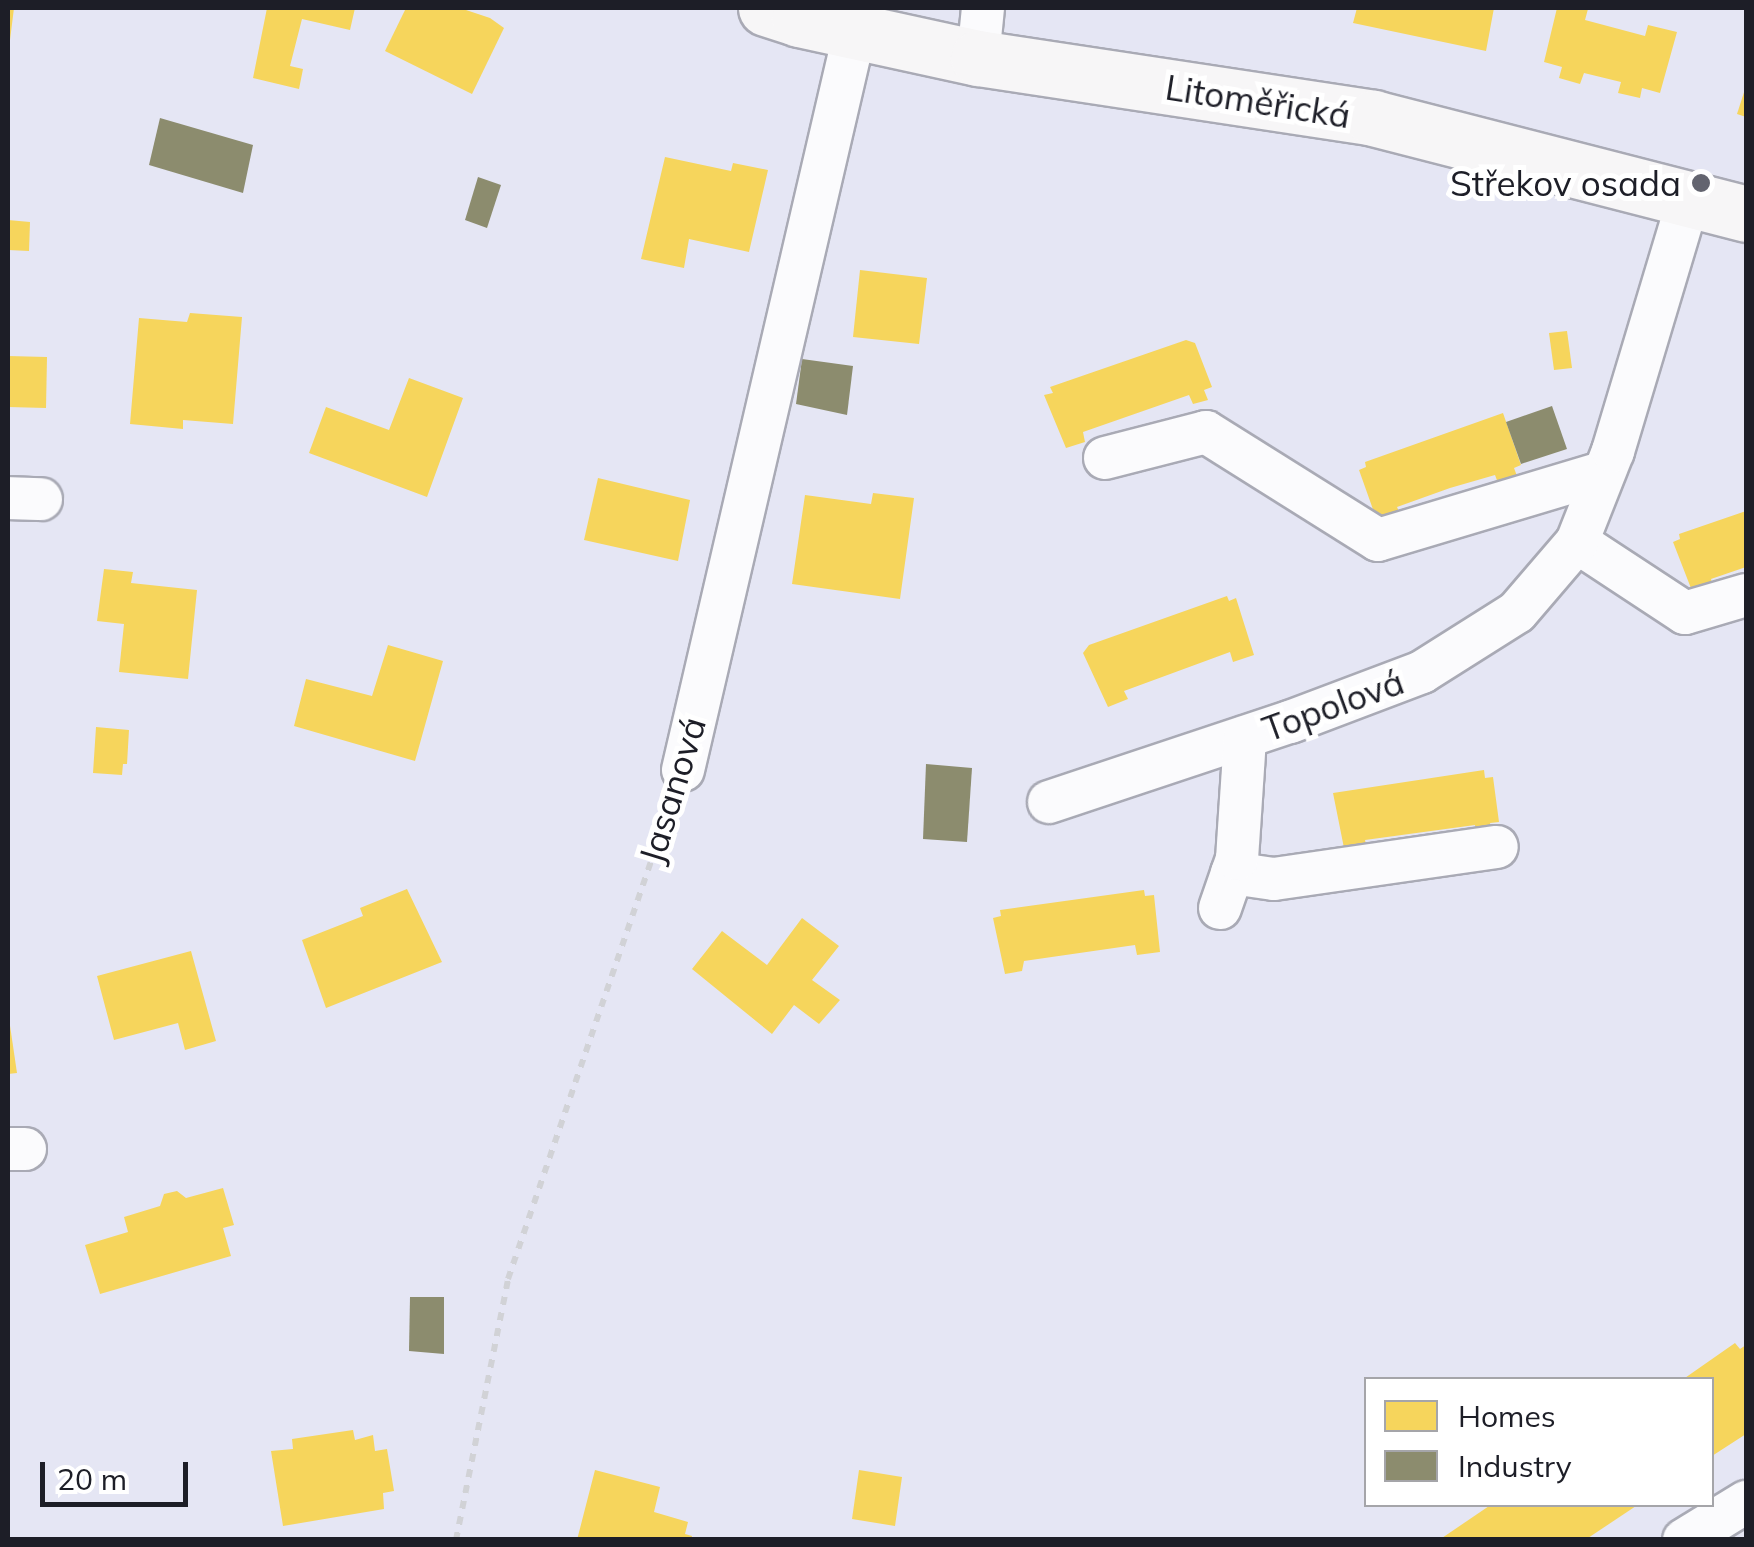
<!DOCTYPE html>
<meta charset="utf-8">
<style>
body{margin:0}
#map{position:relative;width:1754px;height:1547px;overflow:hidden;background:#e5e6f4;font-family:Mulish,sans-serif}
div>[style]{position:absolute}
.homes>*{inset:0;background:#f6d55c}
.industry>*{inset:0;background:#8c8c6e}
.path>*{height:6px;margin-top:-3px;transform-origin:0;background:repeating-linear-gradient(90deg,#d1d2d6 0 8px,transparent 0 16px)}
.roads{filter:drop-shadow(2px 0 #a9aab5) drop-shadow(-2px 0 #a9aab5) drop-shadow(0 2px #a9aab5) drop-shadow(0 -2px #a9aab5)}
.street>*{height:42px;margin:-21px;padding:0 21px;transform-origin:21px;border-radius:21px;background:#fbfbfd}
.secondary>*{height:55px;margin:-27.5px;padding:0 27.5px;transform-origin:27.5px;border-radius:27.5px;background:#f7f6f7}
.dots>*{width:28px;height:28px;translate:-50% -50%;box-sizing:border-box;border:5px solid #fff;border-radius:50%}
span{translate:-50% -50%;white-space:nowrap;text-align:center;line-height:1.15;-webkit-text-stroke:10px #fff;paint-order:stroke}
.street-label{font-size:35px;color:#1d1e27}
.poi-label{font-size:35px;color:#1d1e27}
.right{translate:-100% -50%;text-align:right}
.frame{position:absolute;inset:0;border:10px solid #1d1e27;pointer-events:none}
.legend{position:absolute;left:1364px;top:1377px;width:350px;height:130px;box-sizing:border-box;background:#fff;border:2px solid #a5a5a9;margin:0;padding:12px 18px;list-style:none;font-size:30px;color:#1d1e27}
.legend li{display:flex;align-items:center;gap:20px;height:50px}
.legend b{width:50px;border:2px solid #a5a5a9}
.scale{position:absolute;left:40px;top:1462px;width:148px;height:45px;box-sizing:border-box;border:5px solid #1d1e27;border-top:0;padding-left:12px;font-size:30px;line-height:35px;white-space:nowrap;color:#1d1e27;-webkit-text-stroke:8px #fff;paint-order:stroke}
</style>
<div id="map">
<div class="homes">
<div style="clip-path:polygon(8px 8px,14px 8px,10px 40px,8px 40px)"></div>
<div style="clip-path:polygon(267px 8px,355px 8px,350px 30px,302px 19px,290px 66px,303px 69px,299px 89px,253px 78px)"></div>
<div style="clip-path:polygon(406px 8px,460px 8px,490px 18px,504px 28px,472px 94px,385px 51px)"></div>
<div style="clip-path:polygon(1357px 8px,1494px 8px,1486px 51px,1353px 23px)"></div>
<div style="clip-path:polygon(1557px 8px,1588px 9px,1585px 20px,1645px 36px,1648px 25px,1677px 32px,1660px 93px,1642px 88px,1640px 98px,1618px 93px,1621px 82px,1584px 73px,1580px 84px,1559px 78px,1562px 67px,1544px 62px)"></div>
<div style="clip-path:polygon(1746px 86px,1746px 117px,1737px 114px)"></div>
<div style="clip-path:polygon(665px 157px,731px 171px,733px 163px,768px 170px,749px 252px,689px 239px,684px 268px,641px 259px)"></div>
<div style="clip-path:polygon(8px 220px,30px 222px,29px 251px,8px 250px)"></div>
<div style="clip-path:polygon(860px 270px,927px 278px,919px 344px,853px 337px)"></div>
<div style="clip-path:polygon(190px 313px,242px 317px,233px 424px,183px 420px,183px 429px,130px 424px,139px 318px,187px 322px)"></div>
<div style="clip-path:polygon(1567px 331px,1572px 368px,1554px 370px,1549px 333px)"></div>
<div style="clip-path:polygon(1186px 340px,1195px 343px,1212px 387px,1204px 390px,1208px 400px,1193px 404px,1189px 395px,1083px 432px,1085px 442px,1066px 448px,1044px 395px,1053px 393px,1050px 387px)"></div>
<div style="clip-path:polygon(8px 356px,47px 357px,46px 408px,8px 407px)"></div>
<div style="clip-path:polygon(409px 378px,463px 398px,427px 497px,309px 453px,326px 407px,389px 430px)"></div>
<div style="clip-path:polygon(1503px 413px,1521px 465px,1514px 468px,1517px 476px,1498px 483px,1495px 475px,1450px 488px,1397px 507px,1401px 516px,1382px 523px,1379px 513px,1375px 515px,1359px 470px,1366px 467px,1365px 462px)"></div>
<div style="clip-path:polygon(598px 478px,690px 500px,678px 561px,584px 540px)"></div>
<div style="clip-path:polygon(873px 493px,914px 498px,900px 599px,792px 584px,805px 495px,871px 504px)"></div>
<div style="clip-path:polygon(1746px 511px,1746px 567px,1711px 579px,1714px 590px,1694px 596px,1673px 542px,1680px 539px,1679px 534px)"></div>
<div style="clip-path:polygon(104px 569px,133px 572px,131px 583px,197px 590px,188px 679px,119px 672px,124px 624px,97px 621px)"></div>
<div style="clip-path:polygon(1227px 596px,1229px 601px,1236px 598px,1254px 655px,1233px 662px,1230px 652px,1124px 691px,1128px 699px,1108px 707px,1083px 653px,1089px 645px)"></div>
<div style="clip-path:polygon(388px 645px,443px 661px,415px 761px,294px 726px,306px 679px,372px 696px)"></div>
<div style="clip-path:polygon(96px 727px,129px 730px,127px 764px,123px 764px,122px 775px,93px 773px)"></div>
<div style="clip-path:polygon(1484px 770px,1485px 778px,1493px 777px,1499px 822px,1490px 823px,1492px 833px,1476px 835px,1475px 825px,1365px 840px,1367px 849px,1345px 853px,1333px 793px)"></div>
<div style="clip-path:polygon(407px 889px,442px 962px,326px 1008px,302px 940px,363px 916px,360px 908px)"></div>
<div style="clip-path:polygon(1144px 890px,1145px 896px,1154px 895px,1160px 952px,1137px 955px,1135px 945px,1024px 961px,1022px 971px,1005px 974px,993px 918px,1001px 916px,1000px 910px)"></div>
<div style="clip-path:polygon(802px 918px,839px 946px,812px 980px,840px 1000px,819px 1024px,794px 1005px,772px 1034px,692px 969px,722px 931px,767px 965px)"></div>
<div style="clip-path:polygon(191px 951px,216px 1041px,185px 1050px,178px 1023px,114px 1040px,97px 976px)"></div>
<div style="clip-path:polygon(8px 1012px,17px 1073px,8px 1074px)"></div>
<div style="clip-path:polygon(223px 1188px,234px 1225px,223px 1228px,231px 1256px,100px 1294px,85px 1245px,128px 1232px,124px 1217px,160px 1206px,164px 1194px,177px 1191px,186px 1198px)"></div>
<div style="clip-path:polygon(1735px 1343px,1740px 1349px,1746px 1345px,1746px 1434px,1712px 1456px,1712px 1380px,1682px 1380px)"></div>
<div style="clip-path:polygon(353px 1430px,355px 1440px,373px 1435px,375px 1451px,387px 1449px,394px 1491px,383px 1493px,384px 1509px,283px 1526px,271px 1451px,293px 1449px,292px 1439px)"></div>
<div style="clip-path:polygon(595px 1470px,660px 1487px,654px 1512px,688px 1522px,685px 1534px,692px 1536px,691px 1540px,577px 1540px)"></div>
<div style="clip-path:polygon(859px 1470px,902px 1477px,895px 1526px,852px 1519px)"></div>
<div style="clip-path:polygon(1492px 1504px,1639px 1504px,1585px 1540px,1439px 1540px)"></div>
</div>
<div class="industry">
<div style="clip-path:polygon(160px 118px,253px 145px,243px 193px,149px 165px)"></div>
<div style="clip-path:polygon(478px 177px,501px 185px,487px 228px,465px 220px)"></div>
<div style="clip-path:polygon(802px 359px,853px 366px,847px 415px,796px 404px)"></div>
<div style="clip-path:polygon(1552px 406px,1567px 449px,1521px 464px,1506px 422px)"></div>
<div style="clip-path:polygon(926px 764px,972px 768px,967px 842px,923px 839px)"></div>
<div style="clip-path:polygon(410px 1297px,444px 1297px,444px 1354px,409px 1351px)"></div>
</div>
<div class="path">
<div style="left:456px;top:1540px;width:266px;rotate:-78.7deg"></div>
<div style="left:508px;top:1279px;width:494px;rotate:-71.1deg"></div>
</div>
<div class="roads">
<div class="street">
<div style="left:978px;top:58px;width:50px;rotate:-84.3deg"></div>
<div style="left:1105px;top:458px;width:104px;rotate:-14.4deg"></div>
<div style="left:1206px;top:432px;width:203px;rotate:32.1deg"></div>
<div style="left:1378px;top:540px;width:236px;rotate:-16.7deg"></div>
<div style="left:8px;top:498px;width:33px;rotate:2deg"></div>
<div style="left:1577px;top:542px;width:129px;rotate:33.3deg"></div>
<div style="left:1685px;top:613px;width:64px;rotate:-16.4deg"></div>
<div style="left:683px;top:770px;width:759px;rotate:-76.9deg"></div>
<div style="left:1049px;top:802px;width:254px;rotate:-18.4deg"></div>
<div style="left:1290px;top:722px;width:141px;rotate:-20.7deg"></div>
<div style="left:1422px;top:672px;width:112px;rotate:-32.3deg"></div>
<div style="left:1517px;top:612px;width:92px;rotate:-49.4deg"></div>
<div style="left:1577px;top:542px;width:98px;rotate:-68.4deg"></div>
<div style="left:1613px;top:451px;width:264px;rotate:-73.3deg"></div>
<div style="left:1232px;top:873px;width:42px;rotate:8.1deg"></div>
<div style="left:1274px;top:879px;width:225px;rotate:-8.2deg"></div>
<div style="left:1220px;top:908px;width:52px;rotate:-70.9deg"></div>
<div style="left:1237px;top:859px;width:122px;rotate:-86.2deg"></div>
<div style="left:8px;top:1149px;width:17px"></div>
<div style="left:1684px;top:1540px;width:73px;rotate:-31.5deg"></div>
</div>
<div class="secondary">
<div style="left:766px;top:8px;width:35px;rotate:18deg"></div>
<div style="left:799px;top:19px;width:183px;rotate:12.3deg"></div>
<div style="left:978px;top:58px;width:400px;rotate:8.6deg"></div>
<div style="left:1373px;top:118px;width:385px;rotate:14.4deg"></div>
</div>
</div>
<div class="dots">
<div style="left:1701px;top:183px;background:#63646f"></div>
</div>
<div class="street-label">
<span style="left:1258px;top:101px;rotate:9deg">Litoměřická</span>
<span style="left:1333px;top:705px;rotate:-20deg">Topolová</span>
<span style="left:672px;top:790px;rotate:-73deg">Jasanová</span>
</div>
<div class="poi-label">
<span class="right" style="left:1681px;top:183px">Střekov osada</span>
</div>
<div class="frame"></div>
<ul class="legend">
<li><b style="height:28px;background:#f6d55c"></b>Homes</li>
<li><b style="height:28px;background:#8c8c6e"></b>Industry</li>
</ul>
<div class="scale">20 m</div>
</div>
